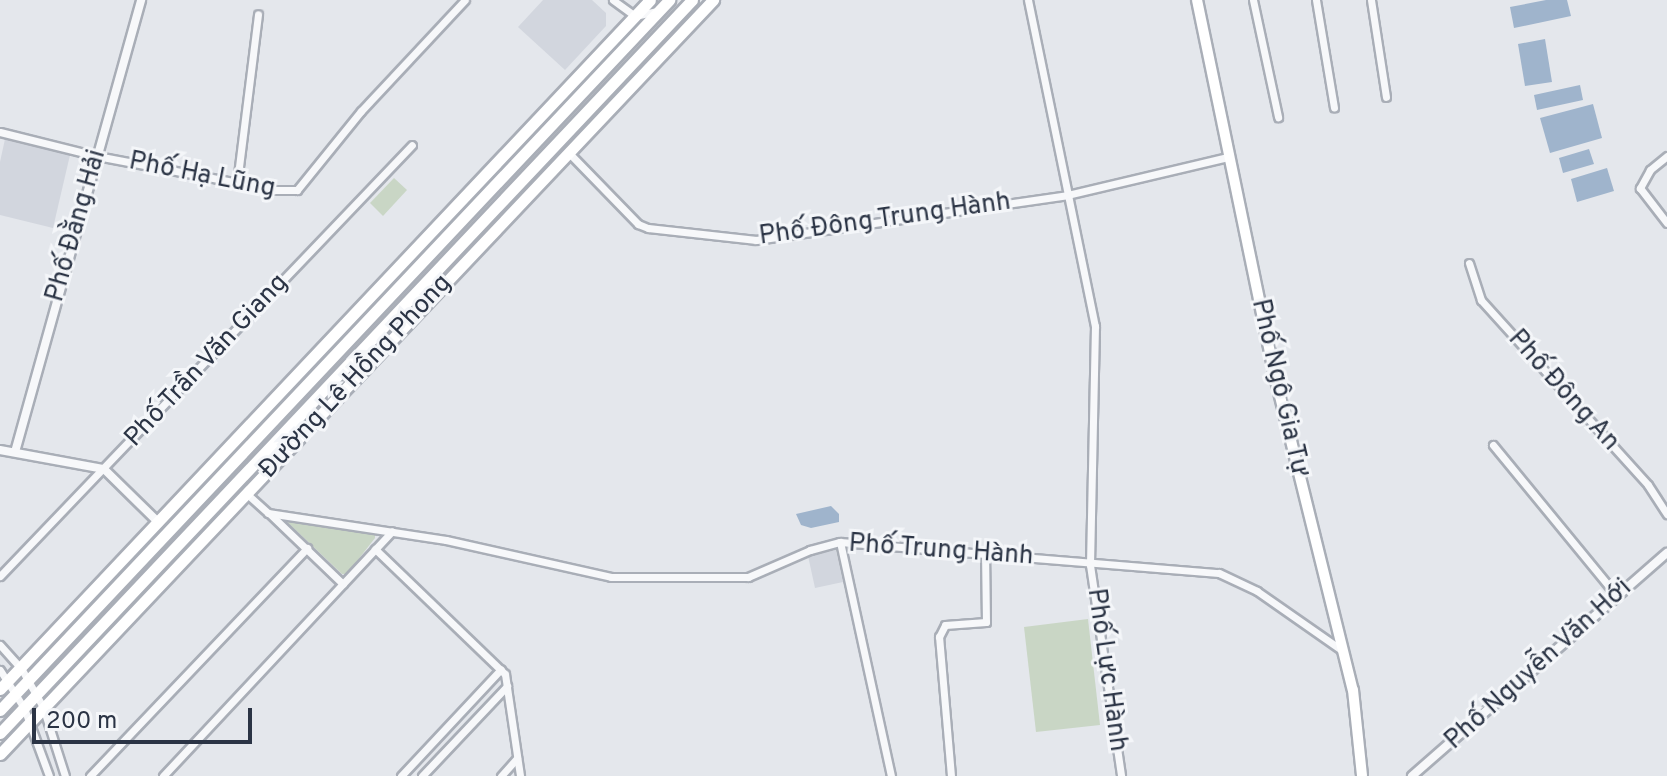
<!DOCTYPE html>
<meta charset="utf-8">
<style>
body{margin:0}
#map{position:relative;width:1667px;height:776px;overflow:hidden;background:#e4e7ec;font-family:Overpass,sans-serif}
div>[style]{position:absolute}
.built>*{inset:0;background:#d2d6de}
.green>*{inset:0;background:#c9d6c5}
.water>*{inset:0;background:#9fb4cc}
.roads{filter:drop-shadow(2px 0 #a9aeb7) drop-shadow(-2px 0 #a9aeb7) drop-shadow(0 2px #a9aeb7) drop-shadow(0 -2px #a9aeb7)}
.minor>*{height:7px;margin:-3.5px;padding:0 3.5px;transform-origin:3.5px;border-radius:3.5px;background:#f7f8fa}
.tertiary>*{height:8px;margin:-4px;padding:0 4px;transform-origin:4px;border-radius:4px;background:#f7f8fa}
.secondary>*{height:10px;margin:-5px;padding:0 5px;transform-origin:5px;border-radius:5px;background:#fff}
.primary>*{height:11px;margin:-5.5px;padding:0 5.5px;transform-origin:5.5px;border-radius:5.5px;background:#fff}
span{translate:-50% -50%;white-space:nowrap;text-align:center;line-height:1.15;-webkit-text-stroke:6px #f4f6f9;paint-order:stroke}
.street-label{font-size:26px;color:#2b3445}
.scale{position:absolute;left:32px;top:708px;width:220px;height:36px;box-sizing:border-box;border:4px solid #2b3445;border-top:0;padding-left:10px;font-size:24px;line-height:28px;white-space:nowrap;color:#2b3445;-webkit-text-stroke:6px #f4f6f9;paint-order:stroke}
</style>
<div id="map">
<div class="built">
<div style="clip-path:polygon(543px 0,592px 0,606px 13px,606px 26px,565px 70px,518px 27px)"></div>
<div style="clip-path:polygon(5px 139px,70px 155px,53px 228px,0 215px,0 162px)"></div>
<div style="clip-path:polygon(836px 550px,843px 582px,815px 588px,808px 556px)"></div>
</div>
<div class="green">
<div style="clip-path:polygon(394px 178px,407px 190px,383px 216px,370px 203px)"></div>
<div style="clip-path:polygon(284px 519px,375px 531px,375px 538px,347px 574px,342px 574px)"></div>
<div style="clip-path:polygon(1088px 619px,1100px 725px,1036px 732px,1024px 627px)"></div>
</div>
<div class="water">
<div style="clip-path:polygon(1546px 0,1567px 0,1571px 16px,1514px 28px,1510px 7px)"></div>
<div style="clip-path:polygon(1545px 39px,1552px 82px,1525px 86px,1518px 44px)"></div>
<div style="clip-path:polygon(1580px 85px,1583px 100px,1537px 110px,1534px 95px)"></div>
<div style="clip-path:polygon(1593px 104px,1602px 138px,1550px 153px,1540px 118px)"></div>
<div style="clip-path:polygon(1589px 149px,1594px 164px,1563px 173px,1559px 158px)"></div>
<div style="clip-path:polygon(1607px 168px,1614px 191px,1577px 202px,1571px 179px)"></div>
<div style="clip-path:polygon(831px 506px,839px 514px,839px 522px,811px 528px,801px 525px,796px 514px)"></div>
</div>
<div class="roads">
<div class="minor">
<div style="left:613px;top:0;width:27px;rotate:36deg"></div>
<div style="left:635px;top:16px;width:23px;rotate:-13deg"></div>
<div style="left:1028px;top:0;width:333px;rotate:78.4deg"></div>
<div style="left:1095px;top:326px;width:239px;rotate:91.2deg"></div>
<div style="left:1090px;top:565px;width:213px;rotate:81.6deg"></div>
<div style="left:1253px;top:0;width:120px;rotate:77.9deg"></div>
<div style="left:1316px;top:0;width:109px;rotate:80.5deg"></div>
<div style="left:1371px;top:0;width:98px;rotate:81.2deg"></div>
<div style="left:0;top:132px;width:100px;rotate:13.9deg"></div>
<div style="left:97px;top:156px;width:181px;rotate:10.8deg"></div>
<div style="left:275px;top:190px;width:22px"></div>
<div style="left:297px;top:190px;width:102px;rotate:-51deg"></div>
<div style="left:361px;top:111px;width:152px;rotate:-46.9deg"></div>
<div style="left:569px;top:153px;width:99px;rotate:45.8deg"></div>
<div style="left:638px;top:224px;width:11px;rotate:22deg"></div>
<div style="left:648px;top:228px;width:109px;rotate:6.3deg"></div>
<div style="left:756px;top:240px;width:314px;rotate:-8.2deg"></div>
<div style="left:1067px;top:195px;width:165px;rotate:-13.3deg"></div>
<div style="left:1667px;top:156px;width:22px;rotate:141deg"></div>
<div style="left:1650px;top:170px;width:21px;rotate:119deg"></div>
<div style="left:1640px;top:188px;width:44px;rotate:52.4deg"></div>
<div style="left:237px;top:183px;width:170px;rotate:-82.9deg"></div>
<div style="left:1469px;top:263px;width:39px;rotate:72deg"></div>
<div style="left:1481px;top:300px;width:249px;rotate:47.9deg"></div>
<div style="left:1648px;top:485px;width:35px;rotate:57deg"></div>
<div style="left:1493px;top:445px;width:194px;rotate:50.6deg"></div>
<div style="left:247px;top:494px;width:28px;rotate:42deg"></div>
<div style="left:268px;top:513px;width:180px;rotate:8.6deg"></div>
<div style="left:446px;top:540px;width:169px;rotate:12.6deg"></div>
<div style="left:611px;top:577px;width:137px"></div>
<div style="left:748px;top:577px;width:68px;rotate:-23.5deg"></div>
<div style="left:810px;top:550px;width:31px;rotate:-15deg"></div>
<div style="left:840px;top:542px;width:380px;rotate:4.7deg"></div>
<div style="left:1219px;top:573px;width:42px;rotate:25.3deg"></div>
<div style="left:1257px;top:591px;width:105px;rotate:34.9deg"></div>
<div style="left:270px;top:514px;width:101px;rotate:43.8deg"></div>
<div style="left:840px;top:542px;width:239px;rotate:77.7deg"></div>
<div style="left:375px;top:549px;width:180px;rotate:43.9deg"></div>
<div style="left:505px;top:674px;width:103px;rotate:81.6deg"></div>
<div style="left:0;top:576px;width:596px;rotate:-46.29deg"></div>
<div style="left:0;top:645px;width:31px;rotate:48deg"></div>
<div style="left:21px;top:668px;width:45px;rotate:60.6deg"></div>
<div style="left:43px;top:707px;width:72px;rotate:72.3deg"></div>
<div style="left:0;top:670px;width:45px;rotate:57.7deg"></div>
<div style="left:24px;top:708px;width:72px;rotate:69.8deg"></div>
<div style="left:90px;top:776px;width:315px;rotate:-46.4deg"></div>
<div style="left:163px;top:776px;width:335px;rotate:-46.9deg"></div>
<div style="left:401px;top:776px;width:146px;rotate:-46.9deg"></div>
<div style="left:422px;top:776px;width:124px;rotate:-46.6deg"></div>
<div style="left:501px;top:776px;width:24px;rotate:-48deg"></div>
<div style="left:951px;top:776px;width:140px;rotate:-94.9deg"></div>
<div style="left:939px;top:637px;width:13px;rotate:-63deg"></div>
<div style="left:945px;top:625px;width:41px;rotate:-4.2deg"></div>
<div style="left:986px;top:622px;width:68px;rotate:-90.8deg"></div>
</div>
<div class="tertiary">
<div style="left:0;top:450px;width:106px;rotate:10.4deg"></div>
<div style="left:104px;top:469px;width:77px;rotate:44.5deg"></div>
<div style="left:15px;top:452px;width:469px;rotate:-74.4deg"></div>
<div style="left:1412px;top:776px;width:339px;rotate:-41.2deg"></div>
</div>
<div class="secondary">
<div style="left:1197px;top:0;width:388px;rotate:78.3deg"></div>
<div style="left:1276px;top:380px;width:319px;rotate:76.1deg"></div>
<div style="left:1353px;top:690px;width:86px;rotate:84deg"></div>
</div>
<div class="primary">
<div style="left:0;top:689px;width:947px;rotate:-46.67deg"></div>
<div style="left:0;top:710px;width:976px;rotate:-46.7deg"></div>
<div style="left:0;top:733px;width:1008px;rotate:-46.65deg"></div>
<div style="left:0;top:754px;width:1038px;rotate:-46.6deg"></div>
</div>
</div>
<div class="street-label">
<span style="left:202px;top:176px;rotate:11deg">Phố Hạ Lũng</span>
<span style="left:885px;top:220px;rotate:-8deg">Phố Đông Trung Hành</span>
<span style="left:77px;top:226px;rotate:-74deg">Phố Đằng Hải</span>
<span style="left:207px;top:361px;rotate:-47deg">Phố Trần Văn Giang</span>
<span style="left:356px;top:377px;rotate:-47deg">Đường Lê Hồng Phong</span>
<span style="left:1279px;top:388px;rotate:77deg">Phố Ngô Gia Tự</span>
<span style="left:1563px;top:391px;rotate:48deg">Phố Đông An</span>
<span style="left:941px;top:551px;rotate:4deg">Phố Trung Hành</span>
<span style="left:1539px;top:665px;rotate:-42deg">Phố Nguyễn Văn Hới</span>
<span style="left:1106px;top:670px;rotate:82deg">Phố Lực Hành</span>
</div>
<div class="scale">200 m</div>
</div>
